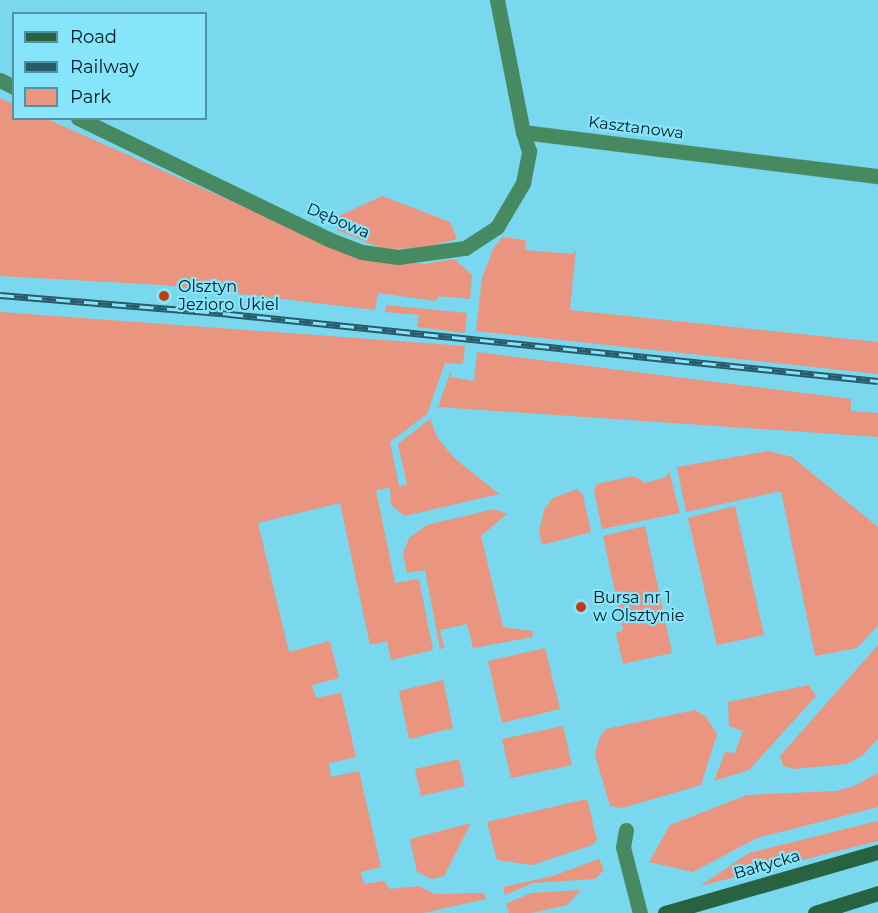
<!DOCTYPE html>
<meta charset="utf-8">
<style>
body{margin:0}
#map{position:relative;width:878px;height:913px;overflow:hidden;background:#79d7ee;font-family:Montserrat,sans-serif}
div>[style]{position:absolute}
.green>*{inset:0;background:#e9957f}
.minor>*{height:15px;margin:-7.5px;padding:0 7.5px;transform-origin:7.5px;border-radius:7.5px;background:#478a62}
.secondary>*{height:15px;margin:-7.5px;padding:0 7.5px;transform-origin:7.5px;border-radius:7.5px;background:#276341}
.rail>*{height:7px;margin-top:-3.5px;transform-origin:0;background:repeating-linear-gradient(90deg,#86e4fb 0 14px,#2a5b68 0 28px);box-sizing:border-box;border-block:2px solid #2a5b68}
.dots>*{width:16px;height:16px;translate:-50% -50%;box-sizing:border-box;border:3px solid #86e4fb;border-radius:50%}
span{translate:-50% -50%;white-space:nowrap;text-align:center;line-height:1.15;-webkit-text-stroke:4.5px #86e4fb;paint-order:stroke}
.street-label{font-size:16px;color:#001a21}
.poi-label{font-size:16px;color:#001a21}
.left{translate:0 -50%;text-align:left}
.legend{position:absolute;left:12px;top:12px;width:195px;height:108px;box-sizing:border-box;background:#86e4fb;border:2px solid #5093a4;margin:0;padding:8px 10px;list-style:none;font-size:18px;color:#001a21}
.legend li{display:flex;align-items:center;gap:12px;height:30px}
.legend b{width:30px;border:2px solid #5093a4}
</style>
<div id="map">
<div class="green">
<div style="clip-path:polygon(0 98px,13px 104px,14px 118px,47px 119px,357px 257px,425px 264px,454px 259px,472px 275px,470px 299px,438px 296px,437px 301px,378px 293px,375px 310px,162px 285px,0 276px)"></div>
<div style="clip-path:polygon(382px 196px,450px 222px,457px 239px,423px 248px,384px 249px,337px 230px,339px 216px)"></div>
<div style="clip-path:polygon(503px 237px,526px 240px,525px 250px,572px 254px,576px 250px,570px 310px,878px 342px,878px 374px,476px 331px,482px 278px,494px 247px)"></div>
<div style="clip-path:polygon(386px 305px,467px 313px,465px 333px,417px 327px,419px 315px,385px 312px)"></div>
<div style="clip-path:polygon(0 312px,465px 346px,463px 364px,445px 363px,427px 414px,390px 442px,399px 486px,407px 485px,398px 444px,430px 419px,437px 437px,454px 458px,499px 494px,405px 516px,391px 505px,390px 488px,376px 490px,395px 583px,419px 579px,433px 650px,391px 660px,387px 641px,370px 645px,340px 503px,258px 523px,289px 652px,330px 641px,339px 678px,312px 685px,316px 698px,341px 693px,356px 757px,329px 763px,331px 777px,359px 771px,381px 867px,361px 872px,364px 884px,384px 881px,390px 889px,419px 886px,435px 894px,484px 893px,486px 899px,423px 913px,0 913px)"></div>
<div style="clip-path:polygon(477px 352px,851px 399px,851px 411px,878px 413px,878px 437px,438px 407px,451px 371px,451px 377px,474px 381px)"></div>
<div style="clip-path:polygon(768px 451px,792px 457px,878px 527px,878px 625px,857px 648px,815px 656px,781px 491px,686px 512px,677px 467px)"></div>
<div style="clip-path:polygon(669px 471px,680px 513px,602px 529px,594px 491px,597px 484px,634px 476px,645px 483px,666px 477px)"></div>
<div style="clip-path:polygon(577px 489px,583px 495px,591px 532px,542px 545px,539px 531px,545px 508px,553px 498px)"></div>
<div style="clip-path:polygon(735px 506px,764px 635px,717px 645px,688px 518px)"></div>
<div style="clip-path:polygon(494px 509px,507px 514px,481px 536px,503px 627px,532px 631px,533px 637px,473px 648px,467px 624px,440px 630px,444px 648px,440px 649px,425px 570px,407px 573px,403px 554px,409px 538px,427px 525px)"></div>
<div style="clip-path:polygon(645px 526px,672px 653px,623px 664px,616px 633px,623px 630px,603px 536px)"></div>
<div style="clip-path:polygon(878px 645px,878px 739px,863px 755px,847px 764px,794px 769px,783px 766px,780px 756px)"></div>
<div style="clip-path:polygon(545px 648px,560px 709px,502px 723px,488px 661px)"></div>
<div style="clip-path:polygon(443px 680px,453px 728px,409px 739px,399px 691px)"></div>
<div style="clip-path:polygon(809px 685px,816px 696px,749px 770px,714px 781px,725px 752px,735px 753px,743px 731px,729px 726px,728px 702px)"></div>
<div style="clip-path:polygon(695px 710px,706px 717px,717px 734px,701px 785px,622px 808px,610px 806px,595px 755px,599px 739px,606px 729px)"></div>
<div style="clip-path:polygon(563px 726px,572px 765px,511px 778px,502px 739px)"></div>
<div style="clip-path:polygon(459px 759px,465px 786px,421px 796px,415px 769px)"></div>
<div style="clip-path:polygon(878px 773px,878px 807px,757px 838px,693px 872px,649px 862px,670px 825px,747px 795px,836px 791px,854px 786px)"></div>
<div style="clip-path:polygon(587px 799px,597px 840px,592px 845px,532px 865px,497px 860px,487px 822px)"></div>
<div style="clip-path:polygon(878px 821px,878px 841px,700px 886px,749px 853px)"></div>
<div style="clip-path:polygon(471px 823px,444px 876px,432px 879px,417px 872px,410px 839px)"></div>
<div style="clip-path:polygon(599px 859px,604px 870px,595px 879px,533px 883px,505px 895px,503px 887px,553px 876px)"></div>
<div style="clip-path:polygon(581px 890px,567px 905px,531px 913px,509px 913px,506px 904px,531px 893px)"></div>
</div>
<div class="minor">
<div style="left:497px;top:0;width:135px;rotate:78.9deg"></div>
<div style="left:523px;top:132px;width:358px;rotate:7.1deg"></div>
<div style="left:0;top:80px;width:16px;rotate:27deg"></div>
<div style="left:78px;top:118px;width:278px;rotate:25.8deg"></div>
<div style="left:328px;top:239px;width:36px;rotate:21deg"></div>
<div style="left:362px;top:252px;width:36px;rotate:8deg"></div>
<div style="left:398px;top:257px;width:68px;rotate:-7.7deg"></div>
<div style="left:465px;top:248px;width:38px;rotate:-33deg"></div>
<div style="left:497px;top:227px;width:51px;rotate:-59.4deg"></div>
<div style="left:523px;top:183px;width:33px;rotate:-79deg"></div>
<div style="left:529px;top:151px;width:20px;rotate:-108deg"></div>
<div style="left:626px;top:830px;width:17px;rotate:100deg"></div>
<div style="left:623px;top:847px;width:68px;rotate:75.6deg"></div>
</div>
<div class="secondary">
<div style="left:665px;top:913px;width:222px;rotate:-16deg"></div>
<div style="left:815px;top:913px;width:66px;rotate:-17.6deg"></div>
</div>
<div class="rail">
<div style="left:0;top:295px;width:230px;rotate:4.7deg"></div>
<div style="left:229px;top:314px;width:652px;rotate:5.89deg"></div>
</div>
<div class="dots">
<div style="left:164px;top:296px;background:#c33a10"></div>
<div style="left:581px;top:607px;background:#c33a10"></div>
</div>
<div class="street-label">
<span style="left:636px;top:128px;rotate:7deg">Kasztanowa</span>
<span style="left:338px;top:221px;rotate:23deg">Dębowa</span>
<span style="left:767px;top:865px;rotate:-16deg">Bałtycka</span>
</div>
<div class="poi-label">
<span class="left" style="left:178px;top:296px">Olsztyn<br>Jezioro Ukiel</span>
<span class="left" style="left:593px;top:607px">Bursa nr 1<br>w Olsztynie</span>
</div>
<ul class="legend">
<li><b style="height:8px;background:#276341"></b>Road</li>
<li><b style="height:8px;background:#2a5b68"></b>Railway</li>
<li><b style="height:16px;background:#e9957f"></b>Park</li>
</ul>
</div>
